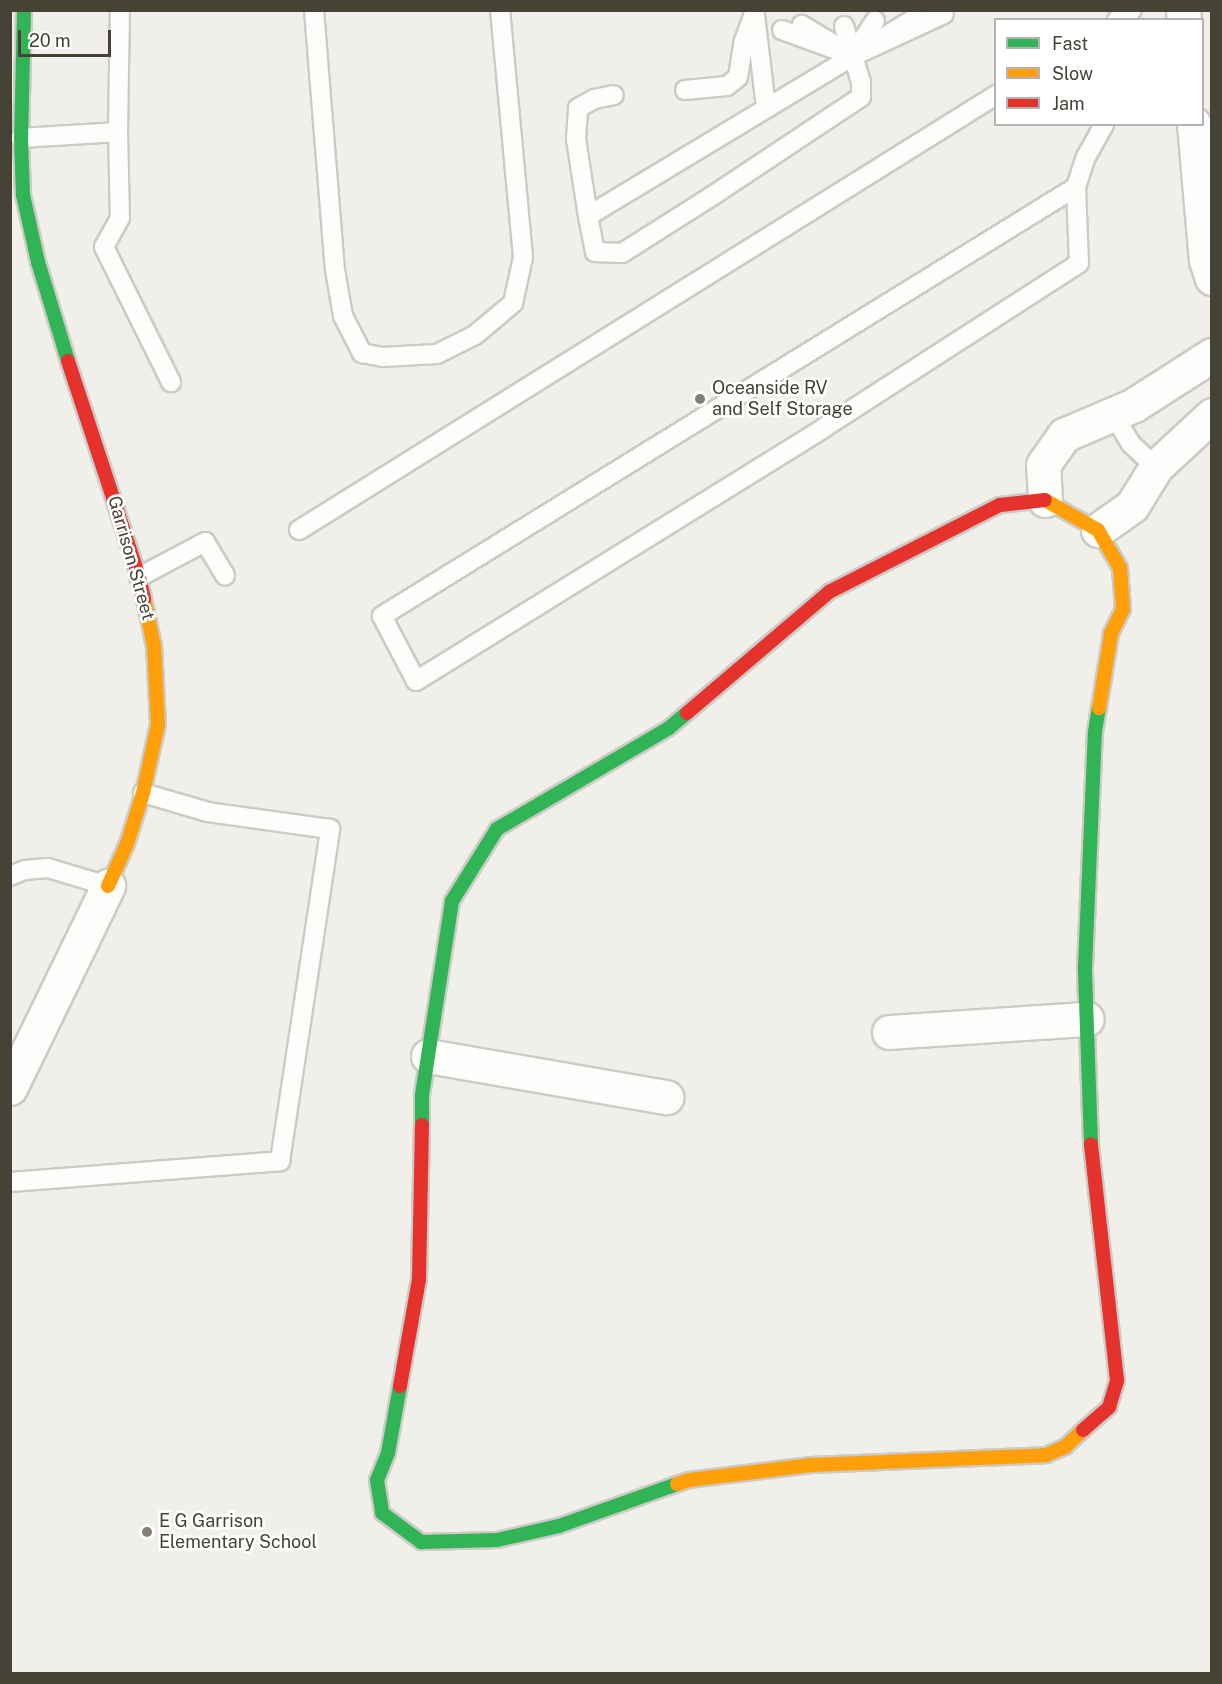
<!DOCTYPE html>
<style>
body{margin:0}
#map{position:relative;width:1222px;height:1684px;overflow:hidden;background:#f0efea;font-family:"Public Sans",sans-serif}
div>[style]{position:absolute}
.roads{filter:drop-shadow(2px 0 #cccbc6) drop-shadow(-2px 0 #cccbc6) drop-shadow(0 2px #cccbc6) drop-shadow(0 -2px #cccbc6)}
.lane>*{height:18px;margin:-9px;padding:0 9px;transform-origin:9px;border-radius:9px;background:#fdfdfc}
.street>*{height:33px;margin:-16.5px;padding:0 16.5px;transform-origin:16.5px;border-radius:16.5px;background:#fdfdfc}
.fast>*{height:14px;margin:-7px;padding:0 7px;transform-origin:7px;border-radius:7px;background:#30b455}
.slow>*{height:14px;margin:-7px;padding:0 7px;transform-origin:7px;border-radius:7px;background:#ff9f0a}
.jam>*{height:14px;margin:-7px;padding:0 7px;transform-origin:7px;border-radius:7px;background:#e5322d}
.dots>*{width:16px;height:16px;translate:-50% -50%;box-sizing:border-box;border:3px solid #fff;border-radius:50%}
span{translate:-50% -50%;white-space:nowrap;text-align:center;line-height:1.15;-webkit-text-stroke:5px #fff;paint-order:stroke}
.poi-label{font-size:18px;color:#464236}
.left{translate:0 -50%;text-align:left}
.street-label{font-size:18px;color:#464236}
.frame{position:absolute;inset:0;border:12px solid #464236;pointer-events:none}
.legend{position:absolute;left:994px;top:18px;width:210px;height:108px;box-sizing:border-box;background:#fff;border:2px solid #b5b3af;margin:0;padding:8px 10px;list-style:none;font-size:18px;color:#464236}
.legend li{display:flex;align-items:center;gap:12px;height:30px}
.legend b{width:30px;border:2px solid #b5b3af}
.scale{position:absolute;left:18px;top:30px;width:93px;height:27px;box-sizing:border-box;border:3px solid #464236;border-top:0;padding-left:8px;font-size:18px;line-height:21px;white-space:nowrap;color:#464236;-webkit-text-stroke:4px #fff;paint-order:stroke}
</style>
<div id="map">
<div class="roads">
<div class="lane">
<div style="left:314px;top:10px;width:261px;rotate:85.4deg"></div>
<div style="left:335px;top:270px;width:47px;rotate:80.1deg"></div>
<div style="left:343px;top:316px;width:42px;rotate:62.8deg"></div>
<div style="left:362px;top:353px;width:21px;rotate:11deg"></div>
<div style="left:383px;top:357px;width:54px;rotate:-3.2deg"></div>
<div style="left:437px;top:354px;width:42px;rotate:-26.6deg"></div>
<div style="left:475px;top:335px;width:50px;rotate:-40.1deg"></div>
<div style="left:513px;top:303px;width:47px;rotate:-77.7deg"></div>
<div style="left:523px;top:257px;width:248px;rotate:-95.3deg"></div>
<div style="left:755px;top:15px;width:93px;rotate:83.2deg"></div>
<div style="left:917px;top:17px;width:75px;rotate:148.6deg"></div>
<div style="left:853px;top:56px;width:100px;rotate:-24.8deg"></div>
<div style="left:1117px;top:20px;width:18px;rotate:-34deg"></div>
<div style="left:844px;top:26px;width:31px;rotate:73deg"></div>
<div style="left:853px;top:56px;width:6px;rotate:-129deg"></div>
<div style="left:782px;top:30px;width:76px;rotate:20.1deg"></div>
<div style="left:853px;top:56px;width:60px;rotate:-148.7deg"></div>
<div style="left:856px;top:50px;width:35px;rotate:-57deg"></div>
<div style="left:685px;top:90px;width:42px;rotate:-5.4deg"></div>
<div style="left:727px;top:86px;width:14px;rotate:-39deg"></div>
<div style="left:738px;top:77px;width:36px;rotate:-81deg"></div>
<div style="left:744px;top:41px;width:32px;rotate:-70deg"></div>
<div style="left:118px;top:132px;width:86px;rotate:88.7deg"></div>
<div style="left:120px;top:218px;width:33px;rotate:119deg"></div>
<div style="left:104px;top:247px;width:151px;rotate:63.6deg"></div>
<div style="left:21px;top:138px;width:97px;rotate:-3.5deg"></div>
<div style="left:118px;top:132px;width:122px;rotate:-89.1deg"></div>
<div style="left:1076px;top:187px;width:816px;rotate:148.28deg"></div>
<div style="left:382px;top:616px;width:73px;rotate:62.4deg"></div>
<div style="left:416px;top:681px;width:481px;rotate:-31.8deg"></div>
<div style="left:825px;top:427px;width:302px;rotate:-32.8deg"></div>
<div style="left:1079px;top:263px;width:76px;rotate:-92.3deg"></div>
<div style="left:1076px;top:187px;width:32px;rotate:-72deg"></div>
<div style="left:1086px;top:157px;width:38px;rotate:-61deg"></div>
<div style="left:588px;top:216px;width:310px;rotate:-31.1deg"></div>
<div style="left:853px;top:56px;width:27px;rotate:73deg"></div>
<div style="left:861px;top:82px;width:15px;rotate:90deg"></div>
<div style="left:861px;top:97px;width:182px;rotate:146.4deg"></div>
<div style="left:709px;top:198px;width:103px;rotate:147.7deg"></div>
<div style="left:622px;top:253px;width:27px;rotate:-178deg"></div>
<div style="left:595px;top:252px;width:37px;rotate:-101deg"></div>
<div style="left:588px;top:216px;width:78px;rotate:-98.9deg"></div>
<div style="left:576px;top:139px;width:31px;rotate:-86deg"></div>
<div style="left:578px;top:108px;width:18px;rotate:-29deg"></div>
<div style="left:594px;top:99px;width:20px;rotate:-11deg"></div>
<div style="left:1113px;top:414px;width:35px;rotate:59deg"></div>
<div style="left:1131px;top:444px;width:34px;rotate:43deg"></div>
<div style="left:299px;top:530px;width:822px;rotate:-31.97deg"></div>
<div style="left:139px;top:577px;width:75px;rotate:-27.9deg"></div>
<div style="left:205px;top:542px;width:39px;rotate:59deg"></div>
<div style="left:10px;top:876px;width:16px;rotate:-22deg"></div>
<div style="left:25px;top:870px;width:23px;rotate:-5deg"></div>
<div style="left:48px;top:868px;width:63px;rotate:16.7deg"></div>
<div style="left:10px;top:1182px;width:271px;rotate:-4.4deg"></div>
<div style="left:280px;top:1161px;width:336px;rotate:-81.4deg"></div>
<div style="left:330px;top:829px;width:123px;rotate:-172.1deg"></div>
<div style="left:208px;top:812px;width:68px;rotate:-163.7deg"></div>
</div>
<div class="street">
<div style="left:1183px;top:10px;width:10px;rotate:84deg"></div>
<div style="left:1194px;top:124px;width:137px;rotate:85deg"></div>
<div style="left:1206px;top:260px;width:19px;rotate:72deg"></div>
<div style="left:1045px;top:500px;width:35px;rotate:-93deg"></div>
<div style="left:1043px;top:465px;width:37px;rotate:-55deg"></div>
<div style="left:1064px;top:435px;width:76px;rotate:-23.2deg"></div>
<div style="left:1134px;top:405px;width:93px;rotate:-32.7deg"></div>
<div style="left:1098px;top:530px;width:42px;rotate:-35.2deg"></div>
<div style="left:1132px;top:506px;width:46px;rotate:-58.4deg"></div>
<div style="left:1156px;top:467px;width:76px;rotate:-42.9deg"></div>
<div style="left:889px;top:1032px;width:198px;rotate:-3.8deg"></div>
<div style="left:428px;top:1056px;width:242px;rotate:9.8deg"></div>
<div style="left:10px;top:1088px;width:225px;rotate:-64.1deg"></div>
</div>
<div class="fast">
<div style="left:24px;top:10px;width:128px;rotate:91.3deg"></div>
<div style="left:21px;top:138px;width:57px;rotate:88deg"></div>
<div style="left:23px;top:195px;width:69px;rotate:77.4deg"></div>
<div style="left:38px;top:262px;width:103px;rotate:73.1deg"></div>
<div style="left:422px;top:1125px;width:30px;rotate:-90deg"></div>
<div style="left:422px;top:1095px;width:196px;rotate:-81.2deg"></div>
<div style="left:452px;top:901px;width:85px;rotate:-58deg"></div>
<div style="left:497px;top:829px;width:199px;rotate:-30.4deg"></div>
<div style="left:669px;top:728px;width:23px;rotate:-40deg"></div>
<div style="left:1091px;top:1144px;width:176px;rotate:-92deg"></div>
<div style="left:1085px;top:968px;width:236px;rotate:-87.6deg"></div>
<div style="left:1095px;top:732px;width:24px;rotate:-81deg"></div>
<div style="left:400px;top:1386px;width:68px;rotate:100.2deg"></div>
<div style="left:388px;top:1453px;width:29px;rotate:112deg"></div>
<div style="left:377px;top:1480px;width:33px;rotate:81deg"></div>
<div style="left:382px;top:1513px;width:49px;rotate:36.6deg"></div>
<div style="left:421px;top:1542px;width:76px;rotate:-1.5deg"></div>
<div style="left:497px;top:1540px;width:64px;rotate:-12.7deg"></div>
<div style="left:559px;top:1526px;width:125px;rotate:-19.6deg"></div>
</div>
<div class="slow">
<div style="left:1045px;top:500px;width:61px;rotate:29.5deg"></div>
<div style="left:1098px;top:530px;width:44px;rotate:59.9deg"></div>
<div style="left:1120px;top:568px;width:41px;rotate:85.8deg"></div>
<div style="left:1123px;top:609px;width:28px;rotate:116deg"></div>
<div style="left:1111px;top:634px;width:75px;rotate:99.2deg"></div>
<div style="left:108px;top:886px;width:46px;rotate:-65.7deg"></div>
<div style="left:127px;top:844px;width:53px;rotate:-72.6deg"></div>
<div style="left:143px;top:793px;width:71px;rotate:-77.7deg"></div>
<div style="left:158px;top:724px;width:78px;rotate:-92.9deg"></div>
<div style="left:154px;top:646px;width:48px;rotate:-102deg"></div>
<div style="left:677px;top:1484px;width:13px;rotate:-18deg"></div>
<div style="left:689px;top:1480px;width:123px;rotate:-7deg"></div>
<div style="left:811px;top:1465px;width:235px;rotate:-2.4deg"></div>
<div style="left:1046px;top:1455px;width:21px;rotate:-23deg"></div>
<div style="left:1065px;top:1447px;width:25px;rotate:-43deg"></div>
</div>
<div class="jam">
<div style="left:68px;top:361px;width:227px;rotate:71.8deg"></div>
<div style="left:139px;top:577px;width:23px;rotate:77deg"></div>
<div style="left:687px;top:713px;width:187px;rotate:-40.4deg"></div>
<div style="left:829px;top:592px;width:192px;rotate:-27deg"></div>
<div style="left:1000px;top:505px;width:45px;rotate:-6.3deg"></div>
<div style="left:400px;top:1386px;width:109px;rotate:-79.9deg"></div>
<div style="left:419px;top:1279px;width:154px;rotate:-88.9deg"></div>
<div style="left:1083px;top:1430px;width:35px;rotate:-41deg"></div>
<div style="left:1109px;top:1407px;width:28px;rotate:-73deg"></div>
<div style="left:1117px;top:1380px;width:237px;rotate:-96.3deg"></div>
</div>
</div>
<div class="dots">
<div style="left:700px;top:399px;background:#827f75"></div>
<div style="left:147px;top:1532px;background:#827f75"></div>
</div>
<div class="poi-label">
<span class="left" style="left:712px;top:399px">Oceanside RV<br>and Self Storage</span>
<span class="left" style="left:159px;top:1532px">E G Garrison<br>Elementary School</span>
</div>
<div class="street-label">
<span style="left:131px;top:558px;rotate:74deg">Garrison Street</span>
</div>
<div class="frame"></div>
<ul class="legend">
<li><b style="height:8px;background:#30b455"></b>Fast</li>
<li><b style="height:8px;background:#ff9f0a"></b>Slow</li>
<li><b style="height:8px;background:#e5322d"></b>Jam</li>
</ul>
<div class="scale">20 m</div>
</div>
